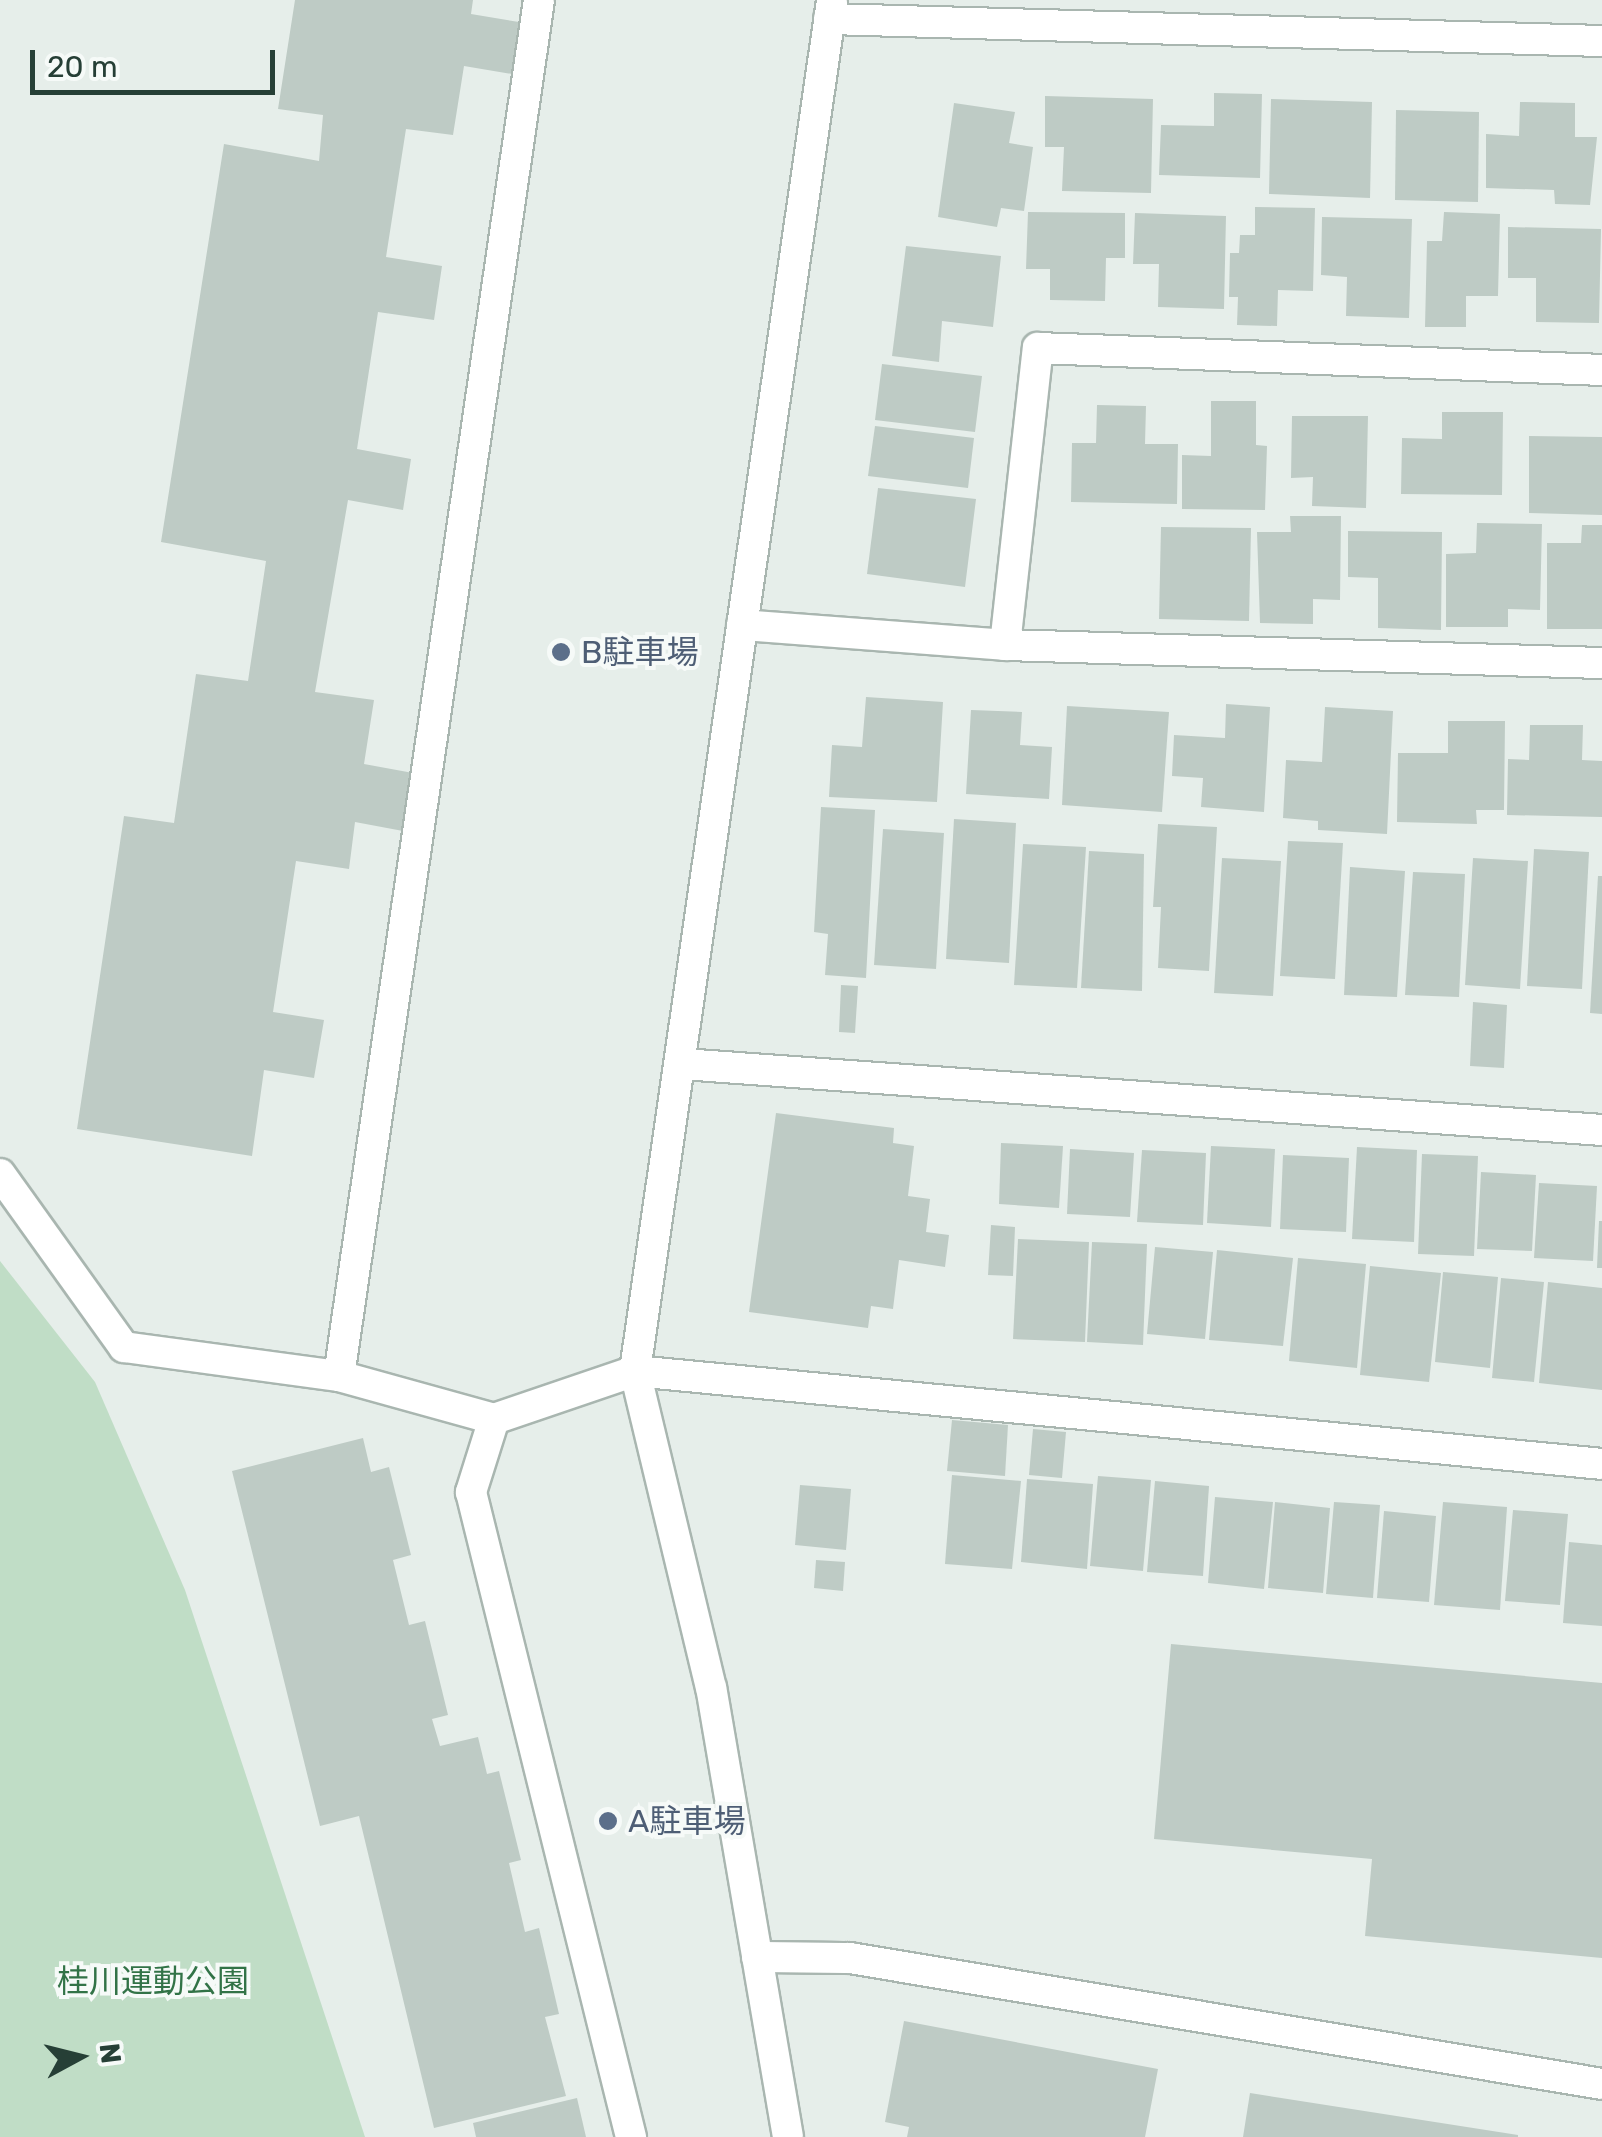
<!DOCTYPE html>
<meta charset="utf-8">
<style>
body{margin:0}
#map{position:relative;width:1602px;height:2137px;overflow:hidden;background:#e6eeea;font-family:Rubik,"Noto Sans JP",sans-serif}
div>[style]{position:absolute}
.green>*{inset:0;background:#c0ddc6}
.building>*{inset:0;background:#becbc5}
.roads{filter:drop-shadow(2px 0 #a9b6b0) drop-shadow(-2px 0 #a9b6b0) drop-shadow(0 2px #a9b6b0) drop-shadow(0 -2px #a9b6b0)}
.minor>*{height:30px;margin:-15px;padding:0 15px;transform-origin:15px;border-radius:15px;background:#fff}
.dots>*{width:28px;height:28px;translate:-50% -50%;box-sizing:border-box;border:5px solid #f6faf8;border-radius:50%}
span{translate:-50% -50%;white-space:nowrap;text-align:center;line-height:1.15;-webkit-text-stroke:8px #f6faf8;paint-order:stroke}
.service-label{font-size:32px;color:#4e5e75}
.left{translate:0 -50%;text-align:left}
.park-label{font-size:32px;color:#327347}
.north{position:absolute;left:30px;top:2007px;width:100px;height:100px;-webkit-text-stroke:8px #f6faf8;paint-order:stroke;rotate:83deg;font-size:28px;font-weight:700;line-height:40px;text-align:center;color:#263f36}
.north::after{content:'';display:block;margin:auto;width:35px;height:45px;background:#263f36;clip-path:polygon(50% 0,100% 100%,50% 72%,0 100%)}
.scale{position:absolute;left:30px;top:50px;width:245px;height:45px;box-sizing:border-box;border:5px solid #263f36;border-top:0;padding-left:12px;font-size:30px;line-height:35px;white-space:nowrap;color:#263f36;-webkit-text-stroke:8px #f6faf8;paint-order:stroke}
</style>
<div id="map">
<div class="green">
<div style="clip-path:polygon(0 1261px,95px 1382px,185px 1590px,365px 2137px,0 2137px)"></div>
</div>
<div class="building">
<div style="clip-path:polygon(295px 0,473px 0,471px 14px,525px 23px,518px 75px,464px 66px,453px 135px,406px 129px,386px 257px,442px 266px,434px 320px,378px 312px,357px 449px,411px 459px,403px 510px,348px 500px,315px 692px,374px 700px,364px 764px,413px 773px,403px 831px,355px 822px,349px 869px,296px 861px,273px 1012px,324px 1020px,314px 1078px,264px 1070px,252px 1156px,77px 1129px,124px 816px,174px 823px,196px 674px,248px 681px,266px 561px,161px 542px,224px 144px,319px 161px,323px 115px,278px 109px)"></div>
<div style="clip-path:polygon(1214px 93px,1262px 94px,1260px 178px,1159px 175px,1161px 125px,1214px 126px)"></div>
<div style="clip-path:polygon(1045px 96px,1153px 99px,1151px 193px,1062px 191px,1064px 147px,1045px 147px)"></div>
<div style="clip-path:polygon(1271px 99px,1372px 102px,1370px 198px,1269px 194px)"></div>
<div style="clip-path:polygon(1520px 102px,1575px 103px,1575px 137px,1597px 137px,1590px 205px,1555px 204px,1554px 190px,1486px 188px,1486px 134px,1519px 136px)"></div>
<div style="clip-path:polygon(954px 103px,1015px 112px,1009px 143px,1033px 147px,1024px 211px,1001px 208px,997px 227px,938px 217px)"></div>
<div style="clip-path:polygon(1396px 110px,1479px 112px,1478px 202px,1395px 200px)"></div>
<div style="clip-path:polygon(1255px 207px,1315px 208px,1313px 291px,1278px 290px,1277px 326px,1237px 325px,1238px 297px,1229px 297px,1230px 253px,1239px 253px,1240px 235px,1255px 235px)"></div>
<div style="clip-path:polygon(1028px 212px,1125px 213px,1125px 258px,1106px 258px,1105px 301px,1050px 300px,1050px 269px,1026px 269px)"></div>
<div style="clip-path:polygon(1444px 212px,1500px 214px,1498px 296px,1466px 296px,1466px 327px,1425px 327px,1427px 241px,1442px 241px)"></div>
<div style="clip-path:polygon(1135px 213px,1226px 216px,1224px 309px,1158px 307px,1159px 264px,1133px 264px)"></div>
<div style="clip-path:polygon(1322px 217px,1412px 219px,1409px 318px,1346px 316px,1347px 277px,1321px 275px)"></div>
<div style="clip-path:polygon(1508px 227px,1601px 229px,1599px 323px,1536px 322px,1536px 278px,1508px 278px)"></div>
<div style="clip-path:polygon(906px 246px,1001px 256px,993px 327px,942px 321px,939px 362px,892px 356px)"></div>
<div style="clip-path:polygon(882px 364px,982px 376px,975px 432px,875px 420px)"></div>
<div style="clip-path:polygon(1211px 401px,1256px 401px,1256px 445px,1267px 446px,1265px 510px,1182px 509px,1182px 455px,1211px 456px)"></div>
<div style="clip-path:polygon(1097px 405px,1146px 406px,1145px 444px,1178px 444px,1177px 504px,1071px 502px,1072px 443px,1096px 443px)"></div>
<div style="clip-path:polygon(1442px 412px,1503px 412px,1502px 495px,1401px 494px,1402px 438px,1442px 439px)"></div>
<div style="clip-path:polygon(1292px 416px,1368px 416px,1366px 508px,1312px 506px,1313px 477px,1291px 478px)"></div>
<div style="clip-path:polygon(875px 426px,974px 438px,968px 488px,868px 476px)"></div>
<div style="clip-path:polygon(1529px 436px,1602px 437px,1602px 515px,1529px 513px)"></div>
<div style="clip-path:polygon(878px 488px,976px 499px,965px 587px,867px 574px)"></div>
<div style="clip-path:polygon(1290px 516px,1341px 516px,1340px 600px,1313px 599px,1313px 624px,1260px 623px,1257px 532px,1291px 532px)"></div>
<div style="clip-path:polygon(1477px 523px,1542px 524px,1540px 610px,1508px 609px,1508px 627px,1446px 627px,1446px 554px,1476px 553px)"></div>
<div style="clip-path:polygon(1582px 525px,1602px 525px,1602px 629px,1547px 629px,1547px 543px,1581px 543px)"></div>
<div style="clip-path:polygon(1161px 527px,1251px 528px,1249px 621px,1159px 619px)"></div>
<div style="clip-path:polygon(1348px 531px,1442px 532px,1441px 630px,1378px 628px,1378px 578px,1348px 577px)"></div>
<div style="clip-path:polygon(866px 697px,943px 702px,937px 802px,829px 797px,832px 745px,862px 747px)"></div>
<div style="clip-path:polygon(1226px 704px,1270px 707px,1264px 812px,1201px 807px,1203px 778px,1172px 776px,1174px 735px,1225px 738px)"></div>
<div style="clip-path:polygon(1067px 706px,1169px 712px,1162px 812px,1062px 805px)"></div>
<div style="clip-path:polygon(1325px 707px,1393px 711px,1387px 834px,1318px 830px,1318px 821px,1283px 818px,1286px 760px,1322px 762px)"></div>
<div style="clip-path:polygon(971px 710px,1022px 712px,1020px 745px,1052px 747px,1049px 799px,966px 794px)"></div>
<div style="clip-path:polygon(1448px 721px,1505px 721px,1504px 810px,1476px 810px,1477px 824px,1397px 822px,1398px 753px,1448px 753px)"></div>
<div style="clip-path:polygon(1530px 725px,1583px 725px,1582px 760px,1602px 761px,1602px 817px,1507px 815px,1508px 759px,1529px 760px)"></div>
<div style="clip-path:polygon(821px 807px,875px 810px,866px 978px,825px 975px,828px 934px,814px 932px)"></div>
<div style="clip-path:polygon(954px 819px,1016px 823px,1009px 963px,946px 959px)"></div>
<div style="clip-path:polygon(1158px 824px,1217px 827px,1209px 971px,1158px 968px,1161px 907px,1153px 907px)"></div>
<div style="clip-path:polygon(883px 829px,944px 833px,936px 969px,874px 965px)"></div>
<div style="clip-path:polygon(1288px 841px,1343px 843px,1335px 979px,1280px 976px)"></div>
<div style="clip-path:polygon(1023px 844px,1086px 847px,1077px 988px,1014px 985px)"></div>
<div style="clip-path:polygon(1534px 849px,1589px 852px,1582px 989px,1527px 986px)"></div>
<div style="clip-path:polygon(1089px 851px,1144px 854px,1142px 991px,1081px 988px)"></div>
<div style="clip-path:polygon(1222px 858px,1281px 861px,1273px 996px,1214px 993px)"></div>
<div style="clip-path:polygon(1473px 858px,1528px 861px,1520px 989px,1465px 985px)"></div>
<div style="clip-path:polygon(1350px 867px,1405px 871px,1397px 997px,1344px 995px)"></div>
<div style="clip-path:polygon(1413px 872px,1465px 874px,1459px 997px,1405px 995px)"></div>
<div style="clip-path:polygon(1598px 876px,1602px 876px,1602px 1014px,1590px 1013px)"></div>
<div style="clip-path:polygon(841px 985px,858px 986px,855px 1033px,839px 1032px)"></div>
<div style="clip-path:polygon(1473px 1002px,1507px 1005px,1504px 1068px,1470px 1066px)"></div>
<div style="clip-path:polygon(776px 1113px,894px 1128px,893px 1143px,914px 1146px,908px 1196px,930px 1199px,926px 1232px,949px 1235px,945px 1267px,899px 1260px,893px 1309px,871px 1306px,868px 1328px,749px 1312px)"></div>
<div style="clip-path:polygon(1001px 1143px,1063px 1146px,1059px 1208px,999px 1204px)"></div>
<div style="clip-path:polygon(1211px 1146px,1275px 1149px,1271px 1227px,1207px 1223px)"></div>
<div style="clip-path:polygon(1357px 1147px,1417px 1150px,1414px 1242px,1352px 1239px)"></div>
<div style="clip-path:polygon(1070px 1149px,1134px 1153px,1130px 1217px,1067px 1214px)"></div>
<div style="clip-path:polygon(1142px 1150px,1206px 1153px,1203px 1225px,1137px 1222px)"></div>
<div style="clip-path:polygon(1422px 1154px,1478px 1156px,1474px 1256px,1418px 1254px)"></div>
<div style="clip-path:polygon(1283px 1155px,1349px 1158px,1346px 1232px,1280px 1229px)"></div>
<div style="clip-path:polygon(1481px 1172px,1536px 1175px,1532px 1251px,1477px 1249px)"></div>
<div style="clip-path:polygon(1539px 1183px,1597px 1186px,1593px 1261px,1534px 1258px)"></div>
<div style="clip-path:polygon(1599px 1221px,1602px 1221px,1602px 1268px,1597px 1268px)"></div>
<div style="clip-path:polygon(991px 1225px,1015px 1227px,1013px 1276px,988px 1275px)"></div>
<div style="clip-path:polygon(1018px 1239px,1089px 1242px,1085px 1342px,1013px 1339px)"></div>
<div style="clip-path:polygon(1092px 1242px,1147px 1244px,1143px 1345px,1087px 1342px)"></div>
<div style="clip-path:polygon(1155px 1247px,1213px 1252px,1205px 1339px,1147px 1334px)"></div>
<div style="clip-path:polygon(1217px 1250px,1293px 1258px,1283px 1346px,1209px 1340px)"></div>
<div style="clip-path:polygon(1298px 1258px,1366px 1264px,1357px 1368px,1289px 1361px)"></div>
<div style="clip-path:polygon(1370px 1266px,1441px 1273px,1429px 1382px,1360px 1375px)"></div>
<div style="clip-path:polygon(1443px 1272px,1498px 1277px,1490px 1368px,1435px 1362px)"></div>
<div style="clip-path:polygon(1501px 1278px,1544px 1282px,1534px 1382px,1492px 1378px)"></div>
<div style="clip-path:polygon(1548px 1282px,1602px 1288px,1602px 1390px,1539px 1383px)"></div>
<div style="clip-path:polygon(952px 1420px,1008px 1425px,1005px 1476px,947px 1471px)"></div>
<div style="clip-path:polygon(1033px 1429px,1066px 1432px,1062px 1478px,1029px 1475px)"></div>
<div style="clip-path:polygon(363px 1438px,371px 1472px,389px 1467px,411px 1555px,393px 1560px,409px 1625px,425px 1621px,448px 1715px,432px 1719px,440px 1746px,478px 1737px,487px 1774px,499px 1771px,521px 1860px,509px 1863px,525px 1932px,539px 1928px,559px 2014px,545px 2017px,566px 2096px,434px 2128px,359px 1816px,320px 1826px,232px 1471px)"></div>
<div style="clip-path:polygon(952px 1475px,1021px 1481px,1012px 1569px,945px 1564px)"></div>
<div style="clip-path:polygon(1098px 1476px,1151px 1480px,1143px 1571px,1090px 1566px)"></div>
<div style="clip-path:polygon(1027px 1479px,1093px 1484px,1087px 1569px,1021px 1562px)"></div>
<div style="clip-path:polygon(1155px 1481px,1209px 1486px,1203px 1576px,1147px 1572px)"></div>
<div style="clip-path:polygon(800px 1485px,851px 1489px,846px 1550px,795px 1545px)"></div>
<div style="clip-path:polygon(1215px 1497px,1273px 1502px,1264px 1589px,1208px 1583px)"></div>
<div style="clip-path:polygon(1275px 1502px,1330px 1508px,1323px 1593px,1268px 1588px)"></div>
<div style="clip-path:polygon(1334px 1502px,1380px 1505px,1373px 1598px,1326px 1594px)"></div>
<div style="clip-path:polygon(1443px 1502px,1507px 1507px,1500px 1610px,1434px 1605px)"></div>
<div style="clip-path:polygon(1513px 1510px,1568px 1514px,1560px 1605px,1505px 1601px)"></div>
<div style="clip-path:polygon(1384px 1511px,1436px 1516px,1429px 1602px,1377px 1598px)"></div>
<div style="clip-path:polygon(1569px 1542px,1602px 1545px,1602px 1626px,1563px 1623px)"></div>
<div style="clip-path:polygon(816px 1560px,845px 1562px,843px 1591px,814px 1588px)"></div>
<div style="clip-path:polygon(1171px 1644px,1602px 1683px,1602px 1958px,1365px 1936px,1372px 1859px,1154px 1839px)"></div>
<div style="clip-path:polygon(904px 2021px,1158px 2069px,1145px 2137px,907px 2137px,909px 2127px,885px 2122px)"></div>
<div style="clip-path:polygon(1250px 2093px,1518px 2135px,1518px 2137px,1243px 2137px)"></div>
<div style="clip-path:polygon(577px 2098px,586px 2137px,476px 2137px,473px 2123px)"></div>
</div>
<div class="roads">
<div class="minor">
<div style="left:829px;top:19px;width:773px;rotate:1.63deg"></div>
<div style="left:742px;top:625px;width:264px;rotate:4.3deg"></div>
<div style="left:1005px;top:645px;width:597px;rotate:1.73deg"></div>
<div style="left:1005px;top:645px;width:299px;rotate:-83.7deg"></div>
<div style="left:1038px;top:348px;width:564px;rotate:2.23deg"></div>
<div style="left:682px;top:1064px;width:922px;rotate:4.1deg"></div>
<div style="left:0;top:1174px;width:213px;rotate:54.4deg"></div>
<div style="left:124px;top:1347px;width:217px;rotate:7.7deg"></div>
<div style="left:339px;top:1376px;width:161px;rotate:15.5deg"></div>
<div style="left:494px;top:1419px;width:149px;rotate:-18.8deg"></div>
<div style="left:635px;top:1371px;width:971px;rotate:5.49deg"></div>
<div style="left:339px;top:1376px;width:1390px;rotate:-81.73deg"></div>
<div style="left:494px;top:1419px;width:77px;rotate:107.5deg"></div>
<div style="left:471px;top:1492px;width:665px;rotate:76.07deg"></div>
<div style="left:757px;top:1957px;width:93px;rotate:0.6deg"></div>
<div style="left:850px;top:1958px;width:762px;rotate:9.51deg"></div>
<div style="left:788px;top:2137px;width:456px;rotate:-99.7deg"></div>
<div style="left:711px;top:1688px;width:326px;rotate:-103.5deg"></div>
<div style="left:635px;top:1371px;width:1385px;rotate:-81.82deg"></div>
</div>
</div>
<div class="dots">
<div style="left:561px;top:652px;background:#5c6f8a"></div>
<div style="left:608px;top:1821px;background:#5c6f8a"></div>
</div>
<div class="service-label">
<span class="left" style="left:581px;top:652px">B駐車場</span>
<span class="left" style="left:628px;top:1821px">A駐車場</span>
</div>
<div class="park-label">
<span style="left:153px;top:1981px">桂川運動公園</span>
</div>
<div class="north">N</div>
<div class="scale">20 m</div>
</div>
